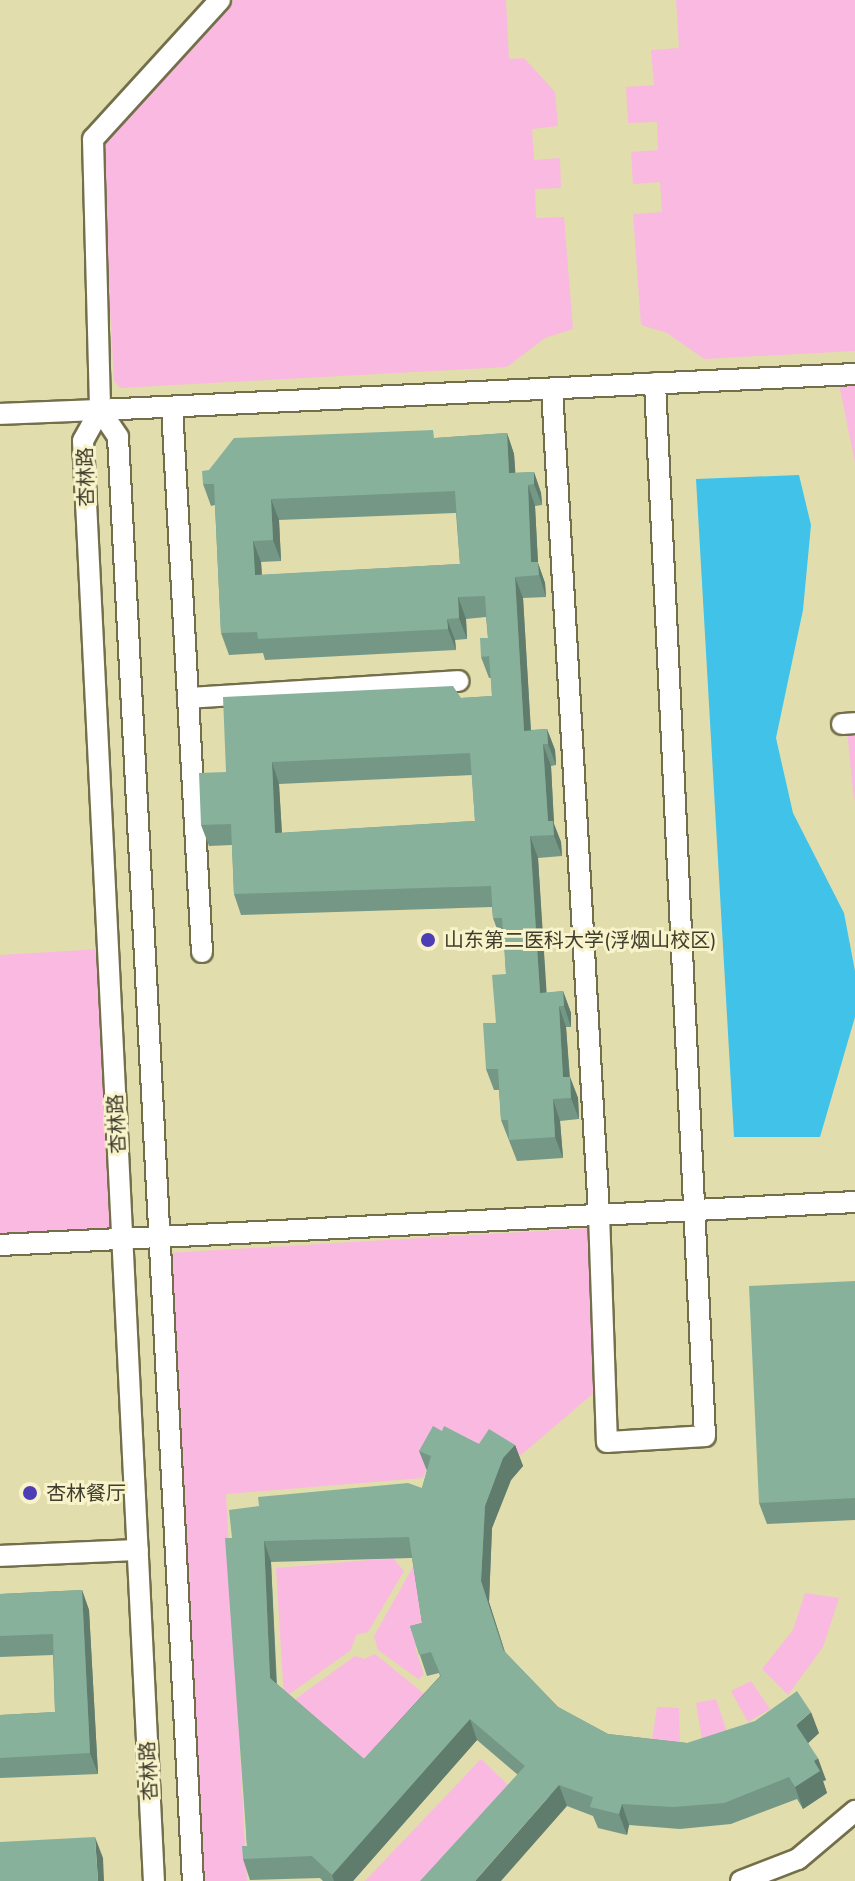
<!DOCTYPE html>
<meta charset="utf-8">
<style>
body{margin:0}
#map{position:relative;width:855px;height:1881px;overflow:hidden;background:#eae6be;font-family:"Nunito Sans","Noto Sans SC",sans-serif}
div>[style]{position:absolute}
.built>*{inset:0;background:#e2ddad}
.green>*{inset:0;background:#fab9e0}
.water>*{inset:0;background:#41c2e8}
.roads{filter:drop-shadow(2px 0 #736f4a) drop-shadow(-2px 0 #736f4a) drop-shadow(0 2px #736f4a) drop-shadow(0 -2px #736f4a)}
.minor>*{height:20px;margin:-10px;padding:0 10px;transform-origin:10px;border-radius:10px;background:#fff}
.wall>*{inset:0;background:#759886}
.shaded-wall>*{inset:0;background:#5f7c6d}
.building>*{inset:0;background:#88b19c}
.dots>*{width:22px;height:22px;translate:-50% -50%;box-sizing:border-box;border:4px solid #f8f3ca;border-radius:50%}
span{translate:-50% -50%;white-space:nowrap;text-align:center;line-height:1.15;-webkit-text-stroke:6px #f8f3ca;paint-order:stroke}
.street-label{font-size:20px;color:#3f3d2d}
.poi-label{font-size:20px;color:#3f3d2d}
.left{translate:0 -50%;text-align:left}
</style>
<div id="map">
<div class="built">
<div style="clip-path:polygon(0 0,855px 0,855px 1881px,0 1881px)"></div>
</div>
<div class="green">
<div style="clip-path:polygon(234px 0,506px 0,509px 59px,524px 58px,555px 92px,558px 126px,532px 129px,534px 160px,560px 158px,561px 188px,535px 189px,536px 218px,564px 217px,573px 329px,545px 338px,507px 367px,120px 388px,114px 381px,101px 143px)"></div>
<div style="clip-path:polygon(676px 0,855px 0,855px 351px,704px 359px,667px 333px,641px 325px,633px 214px,662px 212px,660px 182px,633px 184px,631px 152px,658px 150px,657px 122px,628px 123px,626px 87px,654px 85px,651px 50px,679px 48px)"></div>
<div style="clip-path:polygon(855px 383px,855px 463px,839px 384px)"></div>
<div style="clip-path:polygon(847px 729px,855px 729px,855px 801px,853px 793px)"></div>
<div style="clip-path:polygon(101px 949px,117px 1228px,0 1234px,0 955px)"></div>
<div style="clip-path:polygon(591px 1228px,595px 1392px,521px 1455px,491px 1444px,483px 1456px,440px 1436px,423px 1478px,226px 1494px,247px 1881px,199px 1881px,169px 1253px)"></div>
<div style="clip-path:polygon(393px 1558px,404px 1571px,368px 1632px,356px 1635px,351px 1650px,284px 1698px,276px 1568px)"></div>
<div style="clip-path:polygon(414px 1565px,424px 1643px,415px 1647px,424px 1675px,418px 1679px,378px 1650px,374px 1636px)"></div>
<div style="clip-path:polygon(805px 1593px,839px 1598px,823px 1647px,788px 1695px,762px 1669px,793px 1630px)"></div>
<div style="clip-path:polygon(375px 1654px,428px 1697px,364px 1769px,290px 1703px,355px 1656px,364px 1659px)"></div>
<div style="clip-path:polygon(751px 1681px,770px 1709px,748px 1722px,731px 1691px)"></div>
<div style="clip-path:polygon(716px 1699px,727px 1732px,702px 1739px,696px 1703px)"></div>
<div style="clip-path:polygon(657px 1707px,679px 1708px,680px 1742px,652px 1740px)"></div>
<div style="clip-path:polygon(481px 1759px,512px 1789px,430px 1881px,365px 1881px)"></div>
</div>
<div class="water">
<div style="clip-path:polygon(799px 475px,811px 525px,803px 610px,776px 738px,793px 813px,844px 913px,855px 971px,855px 1017px,820px 1137px,734px 1137px,696px 479px)"></div>
</div>
<div class="roads">
<div class="minor">
<div style="left:220px;top:0;width:188px;rotate:132.4deg"></div>
<div style="left:93px;top:139px;width:271px;rotate:88.5deg"></div>
<div style="left:100px;top:410px;width:756px;rotate:-2.73deg"></div>
<div style="left:552px;top:389px;width:826px;rotate:86.74deg"></div>
<div style="left:599px;top:1214px;width:228px;rotate:88deg"></div>
<div style="left:607px;top:1442px;width:98px;rotate:-3.5deg"></div>
<div style="left:705px;top:1436px;width:1054px;rotate:-92.72deg"></div>
<div style="left:172px;top:407px;width:546px;rotate:86.85deg"></div>
<div style="left:100px;top:410px;width:32px;rotate:56deg"></div>
<div style="left:118px;top:437px;width:1446px;rotate:87.03deg"></div>
<div style="left:100px;top:410px;width:35px;rotate:119deg"></div>
<div style="left:83px;top:441px;width:1442px;rotate:87.18deg"></div>
<div style="left:0;top:414px;width:100px;rotate:-2.3deg"></div>
<div style="left:188px;top:698px;width:271px;rotate:-3.6deg"></div>
<div style="left:842px;top:724px;width:13px;rotate:-4deg"></div>
<div style="left:0;top:1245px;width:856px;rotate:-2.88deg"></div>
<div style="left:0;top:1556px;width:138px;rotate:-2.5deg"></div>
<div style="left:741px;top:1881px;width:61px;rotate:-21.1deg"></div>
<div style="left:798px;top:1859px;width:75px;rotate:-40.1deg"></div>
</div>
</div>
<div class="wall">
<div style="clip-path:polygon(evenodd,507px 433px,514px 454px,515px 473px,534px 472px,541px 493px,542px 505px,535px 506px,538px 563px,545px 583px,546px 597px,523px 598px,531px 730px,547px 729px,555px 750px,556px 765px,551px 766px,554px 824px,561px 842px,562px 856px,538px 858px,546px 993px,563px 991px,571px 1013px,571px 1027px,566px 1027px,570px 1077px,578px 1098px,579px 1119px,560px 1121px,563px 1158px,517px 1161px,501px 1120px,499px 1090px,494px 1090px,486px 1069px,506px 974px,504px 939px,501px 940px,493px 918px,492px 907px,241px 915px,234px 894px,232px 845px,209px 846px,201px 825px,226px 772px,461px 698px,492px 696px,491px 678px,489px 678px,481px 657px,488px 638px,486px 617px,466px 619px,467px 639px,455px 640px,456px 650px,265px 660px,263px 653px,229px 655px,221px 633px,215px 505px,211px 506px,203px 484px,436px 438px,507px 433px,456px 513px,460px 564px,262px 575px,261px 562px,281px 561px,279px 520px,456px 513px,507px 433px,472px 775px,475px 821px,282px 833px,279px 784px,472px 775px)"></div>
<div style="clip-path:polygon(855px 1281px,855px 1520px,767px 1524px,759px 1503px)"></div>
<div style="clip-path:polygon(evenodd,442px 1431px,479px 1444px,515px 1445px,523px 1466px,511px 1480px,492px 1528px,489px 1602px,505px 1652px,558px 1707px,608px 1734px,687px 1743px,819px 1733px,808px 1743px,826px 1780px,823px 1781px,827px 1793px,803px 1809px,797px 1799px,731px 1824px,680px 1829px,629px 1825px,627px 1835px,598px 1828px,593px 1816px,567px 1806px,518px 1775px,477px 1740px,353px 1881px,323px 1881px,320px 1878px,250px 1880px,243px 1859px,247px 1846px,232px 1538px,422px 1488px,427px 1471px,419px 1451px,442px 1431px,412px 1558px,422px 1623px,410px 1626px,427px 1676px,439px 1673px,440px 1676px,364px 1759px,277px 1684px,271px 1562px,412px 1558px)"></div>
<div style="clip-path:polygon(82px 1590px,89px 1610px,98px 1774px,0 1778px,0 1715px,55px 1712px,53px 1655px,0 1657px,0 1594px)"></div>
</div>
<div class="shaded-wall">
<div style="clip-path:polygon(507px 433px,514px 454px,517px 494px,509px 473px)"></div>
<div style="clip-path:polygon(534px 472px,541px 493px,542px 505px,534px 484px)"></div>
<div style="clip-path:polygon(528px 485px,535px 506px,538px 563px,545px 583px,546px 597px,539px 574px,531px 562px)"></div>
<div style="clip-path:polygon(271px 499px,279px 520px,281px 561px,273px 540px)"></div>
<div style="clip-path:polygon(253px 541px,261px 562px,263px 596px,255px 575px)"></div>
<div style="clip-path:polygon(515px 577px,523px 598px,532px 752px,524px 731px)"></div>
<div style="clip-path:polygon(458px 597px,466px 619px,467px 639px,459px 618px)"></div>
<div style="clip-path:polygon(447px 619px,455px 640px,456px 650px,448px 629px)"></div>
<div style="clip-path:polygon(547px 729px,555px 750px,556px 765px,548px 744px)"></div>
<div style="clip-path:polygon(543px 744px,551px 766px,554px 824px,561px 842px,562px 856px,548px 821px)"></div>
<div style="clip-path:polygon(272px 762px,279px 784px,283px 854px,275px 833px)"></div>
<div style="clip-path:polygon(530px 836px,538px 858px,548px 1014px,540px 993px)"></div>
<div style="clip-path:polygon(563px 991px,571px 1013px,571px 1027px,564px 1006px)"></div>
<div style="clip-path:polygon(559px 1006px,566px 1027px,571px 1099px,563px 1077px)"></div>
<div style="clip-path:polygon(570px 1077px,578px 1098px,579px 1119px,571px 1098px)"></div>
<div style="clip-path:polygon(553px 1099px,560px 1121px,563px 1158px,555px 1137px)"></div>
<div style="clip-path:polygon(515px 1445px,523px 1466px,511px 1480px,492px 1528px,489px 1602px,511px 1671px,481px 1581px,485px 1506px,503px 1458px)"></div>
<div style="clip-path:polygon(264px 1541px,271px 1562px,277px 1699px,270px 1678px)"></div>
<div style="clip-path:polygon(82px 1590px,89px 1610px,98px 1774px,90px 1753px)"></div>
<div style="clip-path:polygon(811px 1712px,819px 1733px,804px 1747px,796px 1725px)"></div>
<div style="clip-path:polygon(470px 1719px,477px 1740px,353px 1881px,334px 1881px,332px 1875px)"></div>
<div style="clip-path:polygon(818px 1758px,826px 1780px,823px 1781px,827px 1793px,803px 1809px,795px 1787px,814px 1761px)"></div>
<div style="clip-path:polygon(559px 1785px,567px 1806px,501px 1881px,475px 1881px)"></div>
<div style="clip-path:polygon(622px 1804px,629px 1825px,627px 1835px,619px 1814px)"></div>
<div style="clip-path:polygon(95px 1837px,103px 1858px,104px 1881px,98px 1881px)"></div>
</div>
<div class="building">
<div style="clip-path:polygon(evenodd,433px 430px,434px 438px,507px 433px,509px 473px,534px 472px,534px 484px,528px 485px,531px 562px,538px 562px,539px 575px,515px 577px,524px 731px,547px 729px,548px 744px,543px 744px,548px 821px,553px 821px,554px 835px,530px 836px,540px 993px,563px 991px,564px 1006px,559px 1006px,563px 1077px,570px 1077px,571px 1098px,553px 1099px,555px 1137px,509px 1140px,508px 1120px,501px 1120px,498px 1069px,486px 1069px,483px 1023px,496px 1023px,492px 975px,506px 974px,502px 918px,493px 918px,491px 886px,234px 894px,231px 824px,201px 825px,199px 773px,226px 772px,223px 697px,453px 686px,461px 698px,492px 696px,489px 656px,481px 657px,480px 638px,488px 638px,485px 596px,458px 597px,459px 618px,447px 619px,448px 629px,258px 639px,257px 632px,221px 633px,214px 484px,203px 484px,202px 471px,209px 470px,234px 438px,433px 430px,455px 491px,460px 564px,255px 575px,253px 541px,273px 540px,271px 499px,455px 491px,433px 430px,470px 753px,475px 821px,275px 833px,272px 762px,470px 753px)"></div>
<div style="clip-path:polygon(855px 1281px,855px 1498px,759px 1503px,749px 1286px)"></div>
<div style="clip-path:polygon(evenodd,433px 1426px,442px 1431px,444px 1426px,479px 1444px,489px 1429px,515px 1445px,503px 1458px,485px 1506px,481px 1581px,503px 1650px,558px 1707px,608px 1734px,687px 1743px,755px 1721px,797px 1691px,811px 1712px,796px 1725px,818px 1758px,814px 1761px,820px 1771px,795px 1787px,789px 1777px,724px 1803px,673px 1807px,622px 1804px,619px 1814px,590px 1807px,593px 1797px,559px 1785px,475px 1881px,420px 1881px,525px 1766px,470px 1719px,332px 1875px,312px 1856px,243px 1859px,242px 1846px,247px 1846px,225px 1538px,232px 1538px,229px 1510px,259px 1506px,258px 1497px,408px 1483px,422px 1488px,431px 1456px,419px 1451px,433px 1426px,409px 1537px,422px 1623px,410px 1626px,419px 1655px,431px 1652px,441px 1676px,364px 1759px,270px 1678px,264px 1541px,409px 1537px)"></div>
<div style="clip-path:polygon(82px 1590px,90px 1753px,0 1758px,0 1715px,55px 1712px,53px 1634px,0 1636px,0 1594px)"></div>
<div style="clip-path:polygon(95px 1837px,98px 1881px,0 1881px,0 1842px)"></div>
</div>
<div class="dots">
<div style="left:428px;top:940px;background:#4d3eb5"></div>
<div style="left:30px;top:1493px;background:#4d3eb5"></div>
</div>
<div class="street-label">
<span style="left:86px;top:477px;rotate:-91deg">杏林路</span>
<span style="left:117px;top:1124px;rotate:-93deg">杏林路</span>
<span style="left:149px;top:1771px;rotate:-93deg">杏林路</span>
</div>
<div class="poi-label">
<span class="left" style="left:444px;top:940px">山东第二医科大学(浮烟山校区)</span>
<span class="left" style="left:46px;top:1493px">杏林餐厅</span>
</div>
</div>
